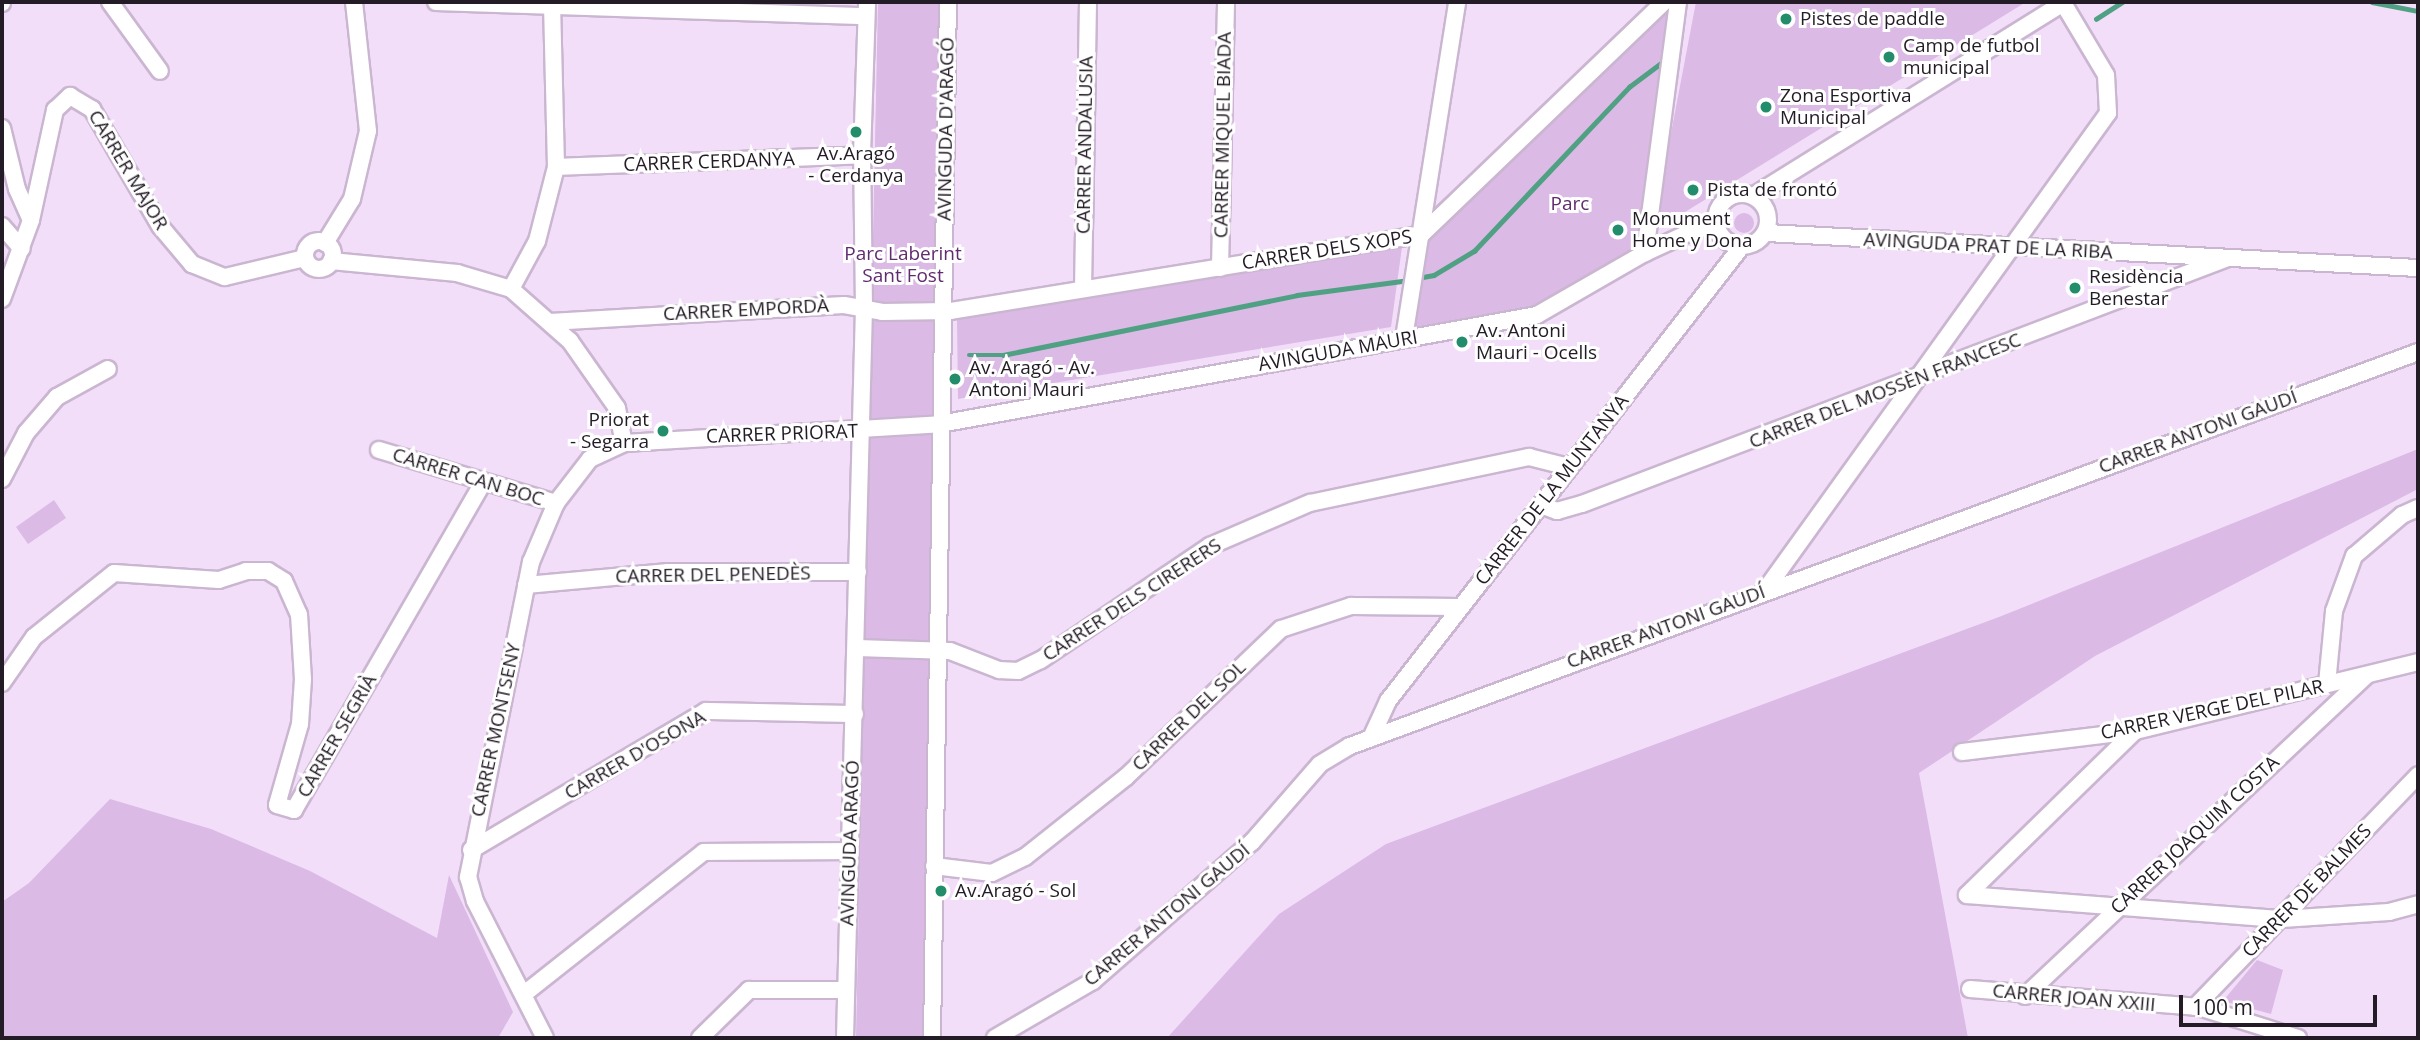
<!DOCTYPE html>
<meta charset="utf-8">
<style>
body{margin:0}
#map{position:relative;width:2420px;height:1040px;overflow:hidden;background:#f3defa;font-family:"Open Sans",sans-serif}
div>[style]{position:absolute}
.green>*{inset:0;background:#dbbae5}
.round{border-radius:50%}
.stream>*{height:4.5px;margin:-2.25px;padding:0 2.25px;transform-origin:2.25px;border-radius:2.25px;background:#50a183}
.roads{filter:drop-shadow(2px 0 #cbb6d1) drop-shadow(-2px 0 #cbb6d1) drop-shadow(0 2px #cbb6d1) drop-shadow(0 -2px #cbb6d1)}
.minor>*{height:16px;margin:-8px;padding:0 8px;transform-origin:8px;border-radius:8px;background:#fff}
.minor>.ring{margin:-8px;padding:0;box-sizing:content-box;background:none;border:16px solid #fff;border-radius:50%}
.dots>*{width:19px;height:19px;translate:-50% -50%;box-sizing:border-box;border:4px solid #fff;border-radius:50%}
span{translate:-50% -50%;white-space:nowrap;text-align:center;line-height:1.15;-webkit-text-stroke:6px #fff;paint-order:stroke}
.poi-label{font-size:19px;color:#231b25}
.left{translate:0 -50%;text-align:left}
.right{translate:-100% -50%;text-align:right}
.street-label{font-size:19px;color:#231b25}
.park-label{font-size:19px;color:#602b6f}
.frame{position:absolute;inset:0;border:4px solid #231b25;pointer-events:none}
.scale{position:absolute;left:2179px;top:995px;width:198px;height:32px;box-sizing:border-box;border:4px solid #231b25;border-top:0;padding-left:9px;font-size:21px;line-height:24px;white-space:nowrap;color:#231b25;-webkit-text-stroke:5px #fff;paint-order:stroke}
</style>
<div id="map">
<div class="green">
<div style="clip-path:polygon(878px 2px,941px 2px,925px 1038px,856px 1038px)"></div>
<div style="clip-path:polygon(1664px 2px,1678px 2px,1645px 253px,1537px 315px,1404px 338px,1421px 235px)"></div>
<div style="clip-path:polygon(1696px 2px,2026px 2px,1672px 220px,1656px 212px)"></div>
<div class="round" style="left:1734px;top:213px;width:20px;height:20px"></div>
<div style="clip-path:polygon(1402px 247px,1391px 327px,958px 399px,957px 317px)"></div>
<div style="clip-path:polygon(2418px 449px,2418px 489px,2095px 656px,1919px 773px,1968px 1038px,1167px 1038px,1279px 914px,1386px 844px,1999px 617px)"></div>
<div style="clip-path:polygon(54px 500px,66px 518px,28px 544px,16px 527px)"></div>
<div style="clip-path:polygon(110px 799px,211px 829px,310px 871px,437px 938px,449px 875px,513px 1012px,498px 1038px,2px 1038px,2px 902px,29px 883px)"></div>
<div style="clip-path:polygon(2257px 960px,2283px 970px,2271px 1014px,2223px 1001px)"></div>
</div>
<div class="stream">
<div style="left:2372px;top:2px;width:47px;rotate:11.1deg"></div>
<div style="left:2096px;top:19px;width:31px;rotate:-33deg"></div>
<div style="left:1417px;top:278px;width:17px;rotate:-10deg"></div>
<div style="left:1434px;top:275px;width:47px;rotate:-31deg"></div>
<div style="left:1474px;top:251px;width:226px;rotate:-46.6deg"></div>
<div style="left:1629px;top:87px;width:45px;rotate:-36.9deg"></div>
<div style="left:969px;top:355px;width:34px"></div>
<div style="left:1003px;top:355px;width:300px;rotate:-11.5deg"></div>
<div style="left:1297px;top:295px;width:113px;rotate:-7.6deg"></div>
</div>
<div class="roads">
<div class="minor">
<div style="left:110px;top:2px;width:85px;rotate:54.1deg"></div>
<div style="left:436px;top:2px;width:430px;rotate:1.9deg"></div>
<div style="left:2px;top:3px;width:1px;rotate:-90deg"></div>
<div style="left:2px;top:128px;width:63px;rotate:76.2deg"></div>
<div style="left:17px;top:189px;width:34px;rotate:66deg"></div>
<div style="left:556px;top:167px;width:306px;rotate:-2.2deg"></div>
<div class="ring" style="left:1716px;top:194px;width:36px;height:36px"></div>
<div style="left:1753px;top:196px;width:367px;rotate:-31.9deg"></div>
<div style="left:2px;top:226px;width:30px;rotate:49deg"></div>
<div style="left:1767px;top:233px;width:652px;rotate:3.08deg"></div>
<div class="ring" style="left:305px;top:241px;width:12px;height:12px"></div>
<div style="left:325px;top:243px;width:52px;rotate:-58.5deg"></div>
<div style="left:352px;top:199px;width:70px;rotate:-76.8deg"></div>
<div style="left:368px;top:131px;width:130px;rotate:-96.2deg"></div>
<div style="left:1645px;top:253px;width:253px;rotate:-82.5deg"></div>
<div style="left:331px;top:261px;width:127px;rotate:5.4deg"></div>
<div style="left:457px;top:273px;width:56px;rotate:16.5deg"></div>
<div style="left:511px;top:289px;width:79px;rotate:41.4deg"></div>
<div style="left:570px;top:341px;width:82px;rotate:55deg"></div>
<div style="left:617px;top:408px;width:36px;rotate:79deg"></div>
<div style="left:1220px;top:268px;width:266px;rotate:-88.7deg"></div>
<div style="left:511px;top:289px;width:55px;rotate:-61.6deg"></div>
<div style="left:537px;top:241px;width:76px;rotate:-75.6deg"></div>
<div style="left:556px;top:167px;width:160px;rotate:-91.4deg"></div>
<div style="left:1083px;top:289px;width:287px;rotate:-89deg"></div>
<div style="left:2px;top:299px;width:84px;rotate:-69.8deg"></div>
<div style="left:31px;top:220px;width:113px;rotate:-77.7deg"></div>
<div style="left:55px;top:110px;width:21px;rotate:-43deg"></div>
<div style="left:70px;top:96px;width:26px;rotate:31deg"></div>
<div style="left:92px;top:109px;width:135px;rotate:59.8deg"></div>
<div style="left:160px;top:226px;width:50px;rotate:49.9deg"></div>
<div style="left:192px;top:264px;width:35px;rotate:22deg"></div>
<div style="left:225px;top:277px;width:82px;rotate:-13.4deg"></div>
<div style="left:550px;top:322px;width:294px;rotate:-3.3deg"></div>
<div style="left:844px;top:305px;width:39px;rotate:10deg"></div>
<div style="left:882px;top:312px;width:68px;rotate:-0.8deg"></div>
<div style="left:950px;top:311px;width:477px;rotate:-9.2deg"></div>
<div style="left:1421px;top:235px;width:337px;rotate:-43.8deg"></div>
<div style="left:1404px;top:338px;width:340px;rotate:-81deg"></div>
<div style="left:379px;top:450px;width:185px;rotate:16.7deg"></div>
<div style="left:2px;top:479px;width:52px;rotate:-62.4deg"></div>
<div style="left:26px;top:433px;width:48px;rotate:-49.3deg"></div>
<div style="left:57px;top:397px;width:58px;rotate:-28.8deg"></div>
<div style="left:1541px;top:505px;width:17px;rotate:21deg"></div>
<div style="left:1557px;top:511px;width:26px;rotate:-16deg"></div>
<div style="left:1582px;top:504px;width:691px;rotate:-20.85deg"></div>
<div style="left:526px;top:585px;width:143px;rotate:-5.2deg"></div>
<div style="left:668px;top:572px;width:190px"></div>
<div style="left:1766px;top:589px;width:586px;rotate:-54.3deg"></div>
<div style="left:2108px;top:113px;width:38px;rotate:-93deg"></div>
<div style="left:2106px;top:75px;width:84px;rotate:-120.8deg"></div>
<div style="left:857px;top:648px;width:93px;rotate:1.8deg"></div>
<div style="left:950px;top:651px;width:53px;rotate:21.2deg"></div>
<div style="left:999px;top:670px;width:19px;rotate:3deg"></div>
<div style="left:1018px;top:671px;width:25px;rotate:-26deg"></div>
<div style="left:1041px;top:660px;width:204px;rotate:-34deg"></div>
<div style="left:1210px;top:546px;width:109px;rotate:-23.3deg"></div>
<div style="left:1310px;top:503px;width:224px;rotate:-11.9deg"></div>
<div style="left:1529px;top:457px;width:41px;rotate:14deg"></div>
<div style="left:2px;top:683px;width:56px;rotate:-55.2deg"></div>
<div style="left:34px;top:637px;width:102px;rotate:-38.7deg"></div>
<div style="left:114px;top:573px;width:105px;rotate:3.8deg"></div>
<div style="left:219px;top:580px;width:28px;rotate:-18deg"></div>
<div style="left:246px;top:571px;width:22px"></div>
<div style="left:268px;top:571px;width:19px;rotate:32deg"></div>
<div style="left:284px;top:581px;width:36px;rotate:66deg"></div>
<div style="left:299px;top:614px;width:65px;rotate:86.5deg"></div>
<div style="left:303px;top:679px;width:45px;rotate:93.8deg"></div>
<div style="left:300px;top:724px;width:84px;rotate:105.9deg"></div>
<div style="left:277px;top:805px;width:18px;rotate:16deg"></div>
<div style="left:294px;top:810px;width:376px;rotate:-60deg"></div>
<div style="left:2327px;top:684px;width:73px;rotate:-84.5deg"></div>
<div style="left:2334px;top:611px;width:59px;rotate:-70deg"></div>
<div style="left:2354px;top:556px;width:63px;rotate:-40.5deg"></div>
<div style="left:2402px;top:515px;width:17px;rotate:-24deg"></div>
<div style="left:1371px;top:738px;width:41px;rotate:-65.3deg"></div>
<div style="left:1388px;top:701px;width:576px;rotate:-52.12deg"></div>
<div style="left:1962px;top:752px;width:174px;rotate:-6.9deg"></div>
<div style="left:2135px;top:731px;width:291px;rotate:-13.7deg"></div>
<div style="left:471px;top:850px;width:273px;rotate:-30.6deg"></div>
<div style="left:706px;top:711px;width:149px;rotate:1.2deg"></div>
<div style="left:934px;top:866px;width:58px;rotate:6.9deg"></div>
<div style="left:992px;top:873px;width:37px;rotate:-26deg"></div>
<div style="left:1025px;top:857px;width:129px;rotate:-38.4deg"></div>
<div style="left:1126px;top:777px;width:214px;rotate:-43.7deg"></div>
<div style="left:1281px;top:629px;width:74px;rotate:-18.2deg"></div>
<div style="left:1351px;top:606px;width:110px;rotate:0.5deg"></div>
<div style="left:1967px;top:895px;width:316px;rotate:4.4deg"></div>
<div style="left:2282px;top:919px;width:107px;rotate:-3.7deg"></div>
<div style="left:2389px;top:912px;width:30px;rotate:-15deg"></div>
<div style="left:1967px;top:895px;width:235px;rotate:-44.3deg"></div>
<div style="left:1970px;top:989px;width:230px;rotate:4.5deg"></div>
<div style="left:2199px;top:1007px;width:104px;rotate:17.4deg"></div>
<div style="left:524px;top:994px;width:229px;rotate:-38.3deg"></div>
<div style="left:704px;top:852px;width:146px;rotate:-0.4deg"></div>
<div style="left:2025px;top:996px;width:468px;rotate:-43.2deg"></div>
<div style="left:2195px;top:1007px;width:322px;rotate:-46.1deg"></div>
<div style="left:545px;top:1038px;width:154px;rotate:-117.1deg"></div>
<div style="left:475px;top:901px;width:25px;rotate:-106deg"></div>
<div style="left:468px;top:877px;width:321px;rotate:-78.7deg"></div>
<div style="left:531px;top:562px;width:64px;rotate:-67deg"></div>
<div style="left:556px;top:503px;width:56px;rotate:-52.3deg"></div>
<div style="left:590px;top:459px;width:38px;rotate:-25deg"></div>
<div style="left:624px;top:443px;width:317px;rotate:-3.4deg"></div>
<div style="left:940px;top:424px;width:607px;rotate:-10.35deg"></div>
<div style="left:1537px;top:315px;width:125px;rotate:-29.9deg"></div>
<div style="left:1645px;top:253px;width:78px;rotate:-24.9deg"></div>
<div style="left:700px;top:1038px;width:69px;rotate:-44.4deg"></div>
<div style="left:749px;top:990px;width:96px"></div>
<div style="left:845px;top:1038px;width:729px;rotate:-88.51deg"></div>
<div style="left:864px;top:309px;width:154px;rotate:-90.7deg"></div>
<div style="left:862px;top:155px;width:153px;rotate:-88.1deg"></div>
<div style="left:932px;top:1038px;width:1036px;rotate:-89.12deg"></div>
<div style="left:995px;top:1038px;width:113px;rotate:-30.2deg"></div>
<div style="left:1093px;top:981px;width:211px;rotate:-41.2deg"></div>
<div style="left:1252px;top:842px;width:103px;rotate:-48.9deg"></div>
<div style="left:1320px;top:764px;width:35px;rotate:-31deg"></div>
<div style="left:1350px;top:746px;width:1138px;rotate:-20.25deg"></div>
</div>
</div>
<div class="dots">
<div style="left:1786px;top:19px;background:#238d6b"></div>
<div style="left:1889px;top:57px;background:#238d6b"></div>
<div style="left:1766px;top:107px;background:#238d6b"></div>
<div style="left:856px;top:132px;background:#238d6b"></div>
<div style="left:1693px;top:190px;background:#238d6b"></div>
<div style="left:1618px;top:230px;background:#238d6b"></div>
<div style="left:2075px;top:288px;background:#238d6b"></div>
<div style="left:1462px;top:342px;background:#238d6b"></div>
<div style="left:955px;top:379px;background:#238d6b"></div>
<div style="left:663px;top:431px;background:#238d6b"></div>
<div style="left:941px;top:891px;background:#238d6b"></div>
</div>
<div class="poi-label">
<span class="left" style="left:1800px;top:19px">Pistes de paddle</span>
<span class="left" style="left:1903px;top:57px">Camp de futbol<br>municipal</span>
<span class="left" style="left:1780px;top:107px">Zona Esportiva<br>Municipal</span>
<span style="left:856px;top:165px">Av.Aragó<br>- Cerdanya</span>
<span class="left" style="left:1707px;top:190px">Pista de frontó</span>
<span class="left" style="left:1632px;top:230px">Monument<br>Home y Dona</span>
<span class="left" style="left:2089px;top:288px">Residència<br>Benestar</span>
<span class="left" style="left:1476px;top:342px">Av. Antoni<br>Mauri - Ocells</span>
<span class="left" style="left:969px;top:379px">Av. Aragó - Av.<br>Antoni Mauri</span>
<span class="right" style="left:649px;top:431px">Priorat<br>- Segarra</span>
<span class="left" style="left:955px;top:891px">Av.Aragó - Sol</span>
</div>
<div class="street-label">
<span style="left:946px;top:129px;rotate:-89deg">AVINGUDA D'ARAGÓ</span>
<span style="left:1223px;top:135px;rotate:-89deg">CARRER MIQUEL BIADA</span>
<span style="left:1085px;top:145px;rotate:-89deg">CARRER ANDALUSIA</span>
<span style="left:709px;top:162px;rotate:-2deg">CARRER CERDANYA</span>
<span style="left:128px;top:170px;rotate:59deg">CARRER MAJOR</span>
<span style="left:1988px;top:246px;rotate:3deg">AVINGUDA PRAT DE LA RIBA</span>
<span style="left:1327px;top:250px;rotate:-9deg">CARRER DELS XOPS</span>
<span style="left:746px;top:310px;rotate:-3deg">CARRER EMPORDÀ</span>
<span style="left:1338px;top:351px;rotate:-10deg">AVINGUDA MAURI</span>
<span style="left:1885px;top:391px;rotate:-21deg">CARRER DEL MOSSÈN FRANCESC</span>
<span style="left:2198px;top:432px;rotate:-20deg">CARRER ANTONI GAUDÍ</span>
<span style="left:782px;top:434px;rotate:-2deg">CARRER PRIORAT</span>
<span style="left:468px;top:477px;rotate:17deg">CARRER CAN BOC</span>
<span style="left:1552px;top:490px;rotate:-52deg">CARRER DE LA MUNTANYA</span>
<span style="left:713px;top:575px;rotate:-1deg">CARRER DEL PENEDÈS</span>
<span style="left:1132px;top:600px;rotate:-33deg">CARRER DELS CIRERERS</span>
<span style="left:1666px;top:627px;rotate:-20deg">CARRER ANTONI GAUDÍ</span>
<span style="left:2212px;top:710px;rotate:-12deg">CARRER VERGE DEL PILAR</span>
<span style="left:1189px;top:716px;rotate:-44deg">CARRER DEL SOL</span>
<span style="left:496px;top:730px;rotate:-78deg">CARRER MONTSENY</span>
<span style="left:337px;top:736px;rotate:-60deg">CARRER SEGRIÀ</span>
<span style="left:635px;top:755px;rotate:-30deg">CARRER D'OSONA</span>
<span style="left:2195px;top:835px;rotate:-43deg">CARRER JOAQUIM COSTA</span>
<span style="left:850px;top:843px;rotate:-88deg">AVINGUDA ARAGÓ</span>
<span style="left:2307px;top:891px;rotate:-46deg">CARRER DE BALMES</span>
<span style="left:1167px;top:915px;rotate:-40deg">CARRER ANTONI GAUDÍ</span>
<span style="left:2074px;top:998px;rotate:5deg">CARRER JOAN XXIII</span>
</div>
<div class="park-label">
<span style="left:1570px;top:204px">Parc</span>
<span style="left:903px;top:265px">Parc Laberint<br>Sant Fost</span>
</div>
<div class="frame"></div>
<div class="scale">100 m</div>
</div>
